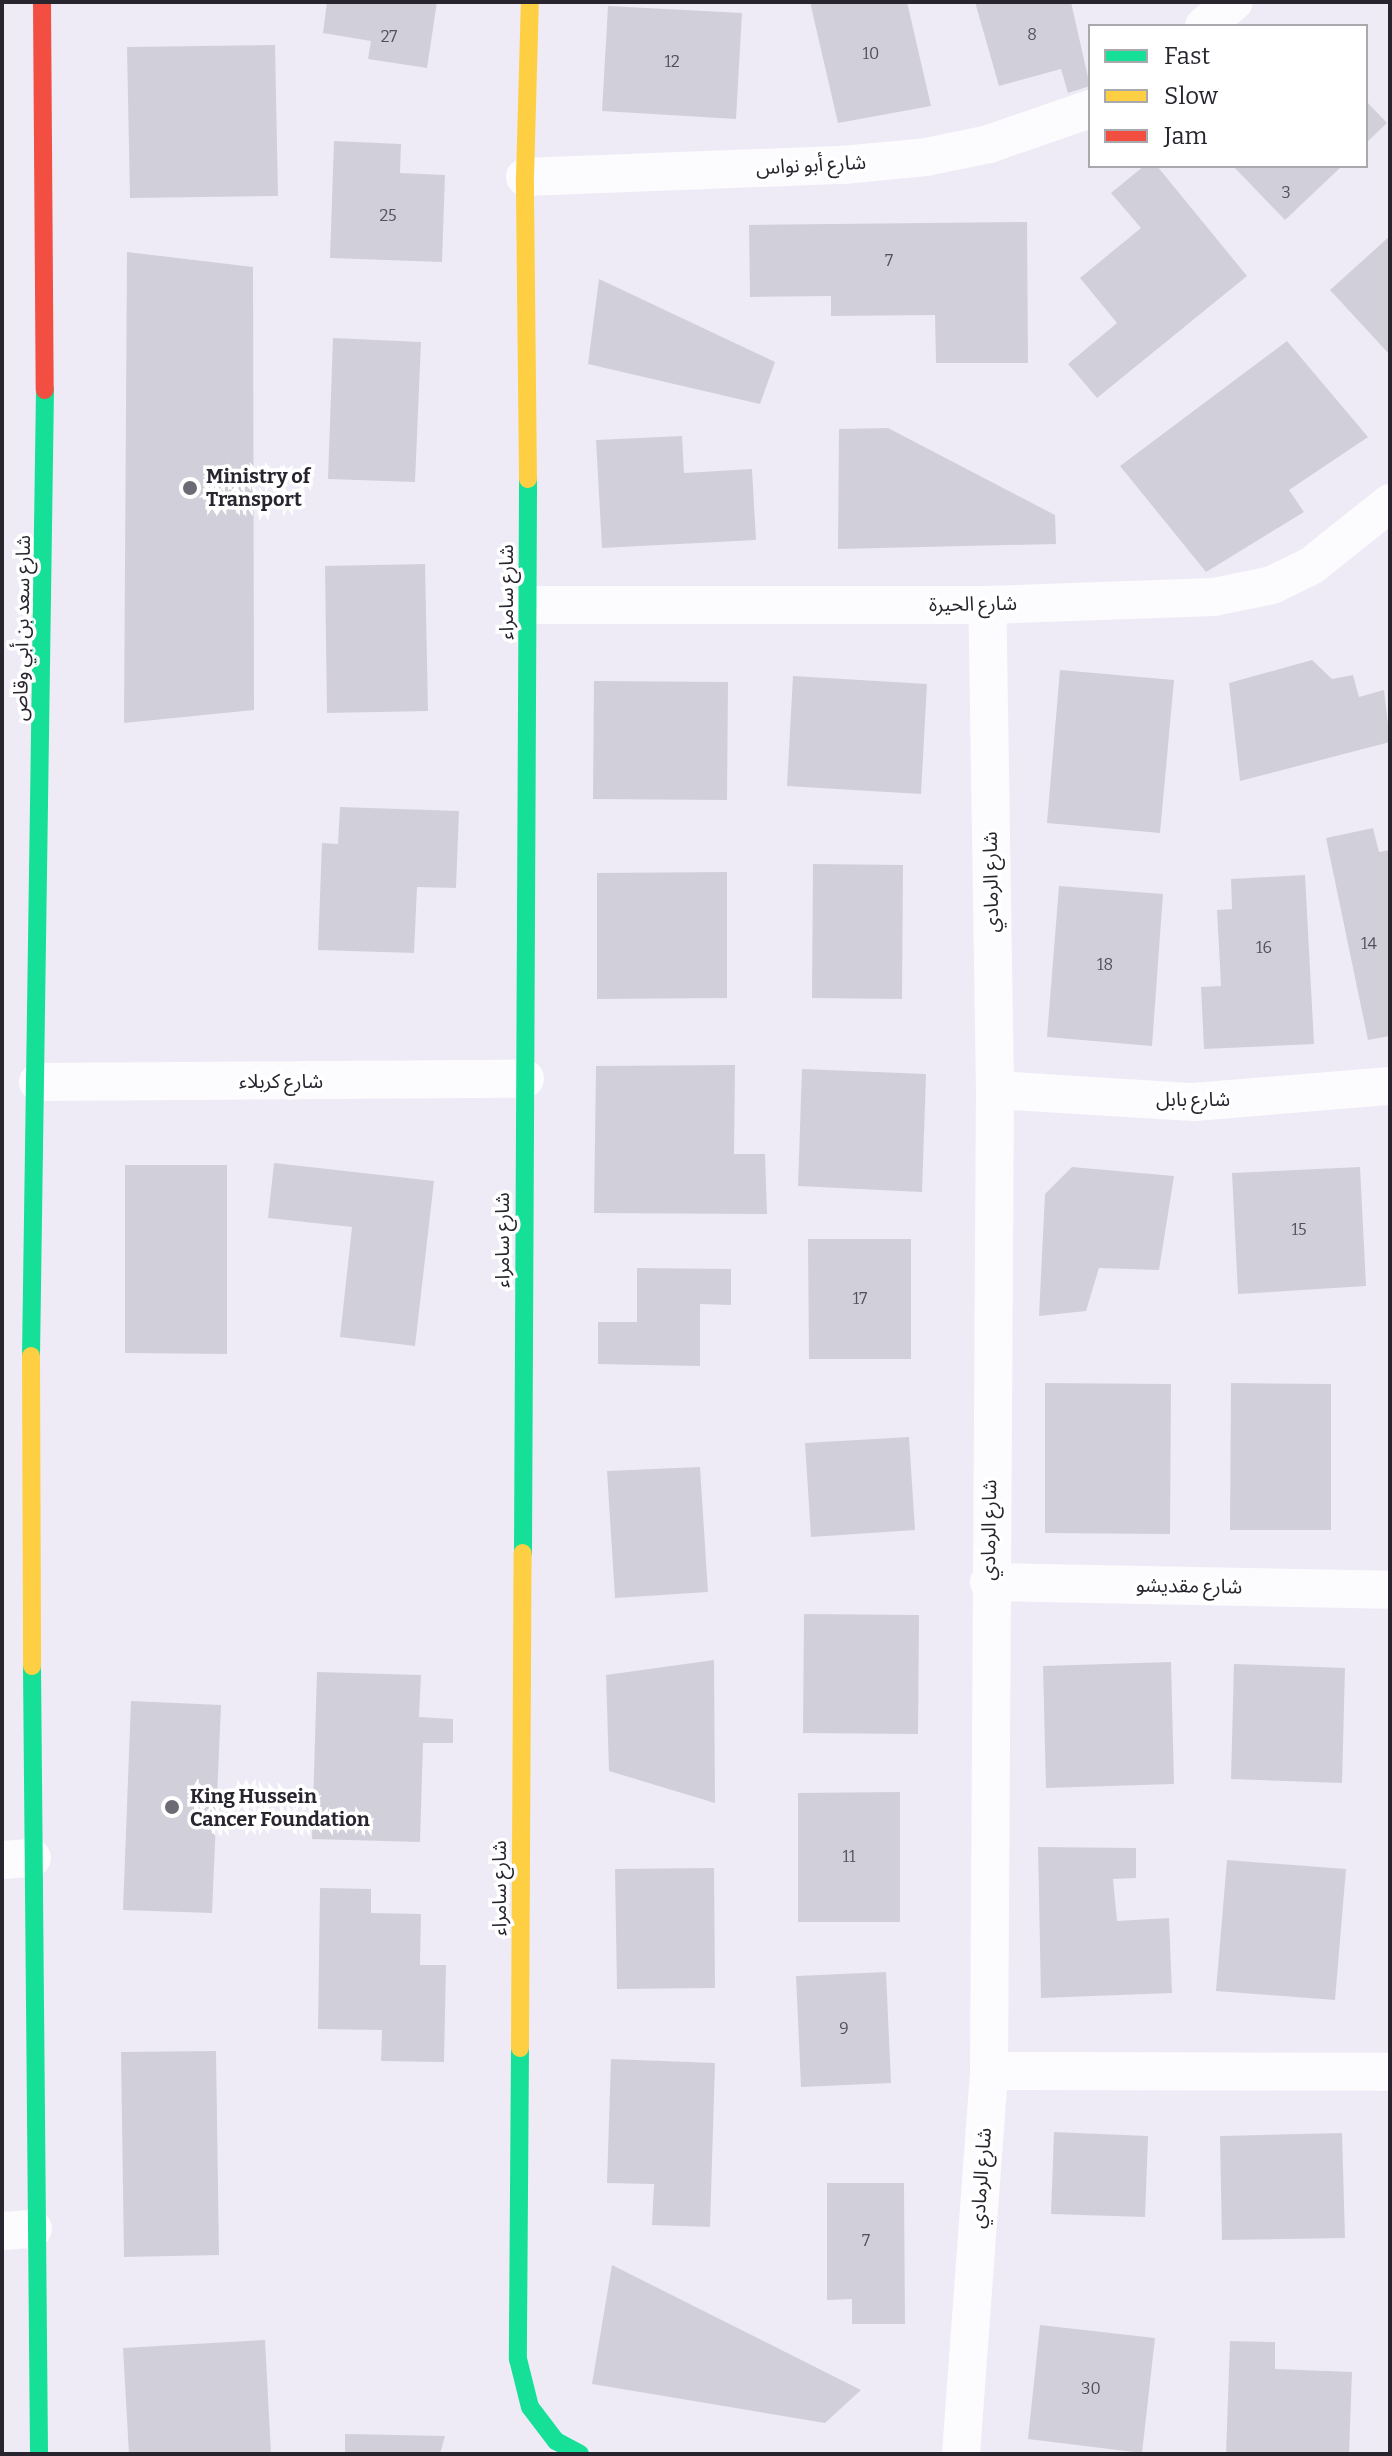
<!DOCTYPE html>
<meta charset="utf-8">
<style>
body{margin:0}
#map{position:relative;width:1392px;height:2456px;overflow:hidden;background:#eeebf7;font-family:Bitter,"Noto Sans Arabic",serif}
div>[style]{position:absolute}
.building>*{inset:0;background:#d1d0da}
.street>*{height:38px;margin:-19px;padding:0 19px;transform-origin:19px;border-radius:19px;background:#fcfcfe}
.fast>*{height:18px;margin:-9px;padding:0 9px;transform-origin:9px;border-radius:9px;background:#16e098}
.slow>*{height:18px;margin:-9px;padding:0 9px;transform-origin:9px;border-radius:9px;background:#ffcf43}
.jam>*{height:18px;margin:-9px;padding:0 9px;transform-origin:9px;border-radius:9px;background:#f24e42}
.dots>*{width:22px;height:22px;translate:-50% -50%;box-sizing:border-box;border:4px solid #fff;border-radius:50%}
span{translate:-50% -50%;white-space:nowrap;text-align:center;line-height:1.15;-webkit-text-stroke:7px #fff;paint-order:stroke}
.number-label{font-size:16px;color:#52505a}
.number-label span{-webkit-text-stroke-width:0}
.street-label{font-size:20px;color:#28252f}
.poi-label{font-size:20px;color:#28252f;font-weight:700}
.left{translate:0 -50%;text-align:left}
.frame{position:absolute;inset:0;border:4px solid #28252f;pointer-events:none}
.legend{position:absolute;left:1088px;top:24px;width:280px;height:144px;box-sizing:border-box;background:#fff;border:2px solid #a9a8ac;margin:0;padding:10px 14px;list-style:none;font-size:24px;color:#28252f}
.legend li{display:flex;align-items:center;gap:16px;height:40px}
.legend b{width:40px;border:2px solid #a9a8ac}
</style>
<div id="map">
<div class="building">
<div style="clip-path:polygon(327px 2px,437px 2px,427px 68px,368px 59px,371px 41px,323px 33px)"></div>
<div style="clip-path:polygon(810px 2px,907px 2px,931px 106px,838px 123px)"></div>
<div style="clip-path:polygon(975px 2px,1071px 2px,1090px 86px,1068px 93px,1061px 69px,999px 86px)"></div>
<div style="clip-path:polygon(608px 6px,742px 13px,736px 119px,602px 111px)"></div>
<div style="clip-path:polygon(275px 45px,278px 196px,130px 198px,127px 47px)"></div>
<div style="clip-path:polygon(1366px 101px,1387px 123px,1366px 143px)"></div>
<div style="clip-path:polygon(334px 141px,401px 144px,400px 173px,445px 175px,442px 262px,330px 258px)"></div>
<div style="clip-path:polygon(1144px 166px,1157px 166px,1247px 276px,1097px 398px,1068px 364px,1117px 323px,1080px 278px,1141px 228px,1111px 193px)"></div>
<div style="clip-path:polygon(1233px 166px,1342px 166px,1285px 220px)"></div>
<div style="clip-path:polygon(1027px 222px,1028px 363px,936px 363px,935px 315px,831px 316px,831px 296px,750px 297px,749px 225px)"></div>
<div style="clip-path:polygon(1390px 236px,1390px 355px,1330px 290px)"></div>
<div style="clip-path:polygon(127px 252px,253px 267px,254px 710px,124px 723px)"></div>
<div style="clip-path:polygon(599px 279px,775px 362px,760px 404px,588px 364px)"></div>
<div style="clip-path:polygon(333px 338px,421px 342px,415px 482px,328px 479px)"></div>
<div style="clip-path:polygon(1287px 341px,1368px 437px,1289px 490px,1304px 512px,1206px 572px,1120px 466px)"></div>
<div style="clip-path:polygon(888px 428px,1055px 515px,1056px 544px,838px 549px,839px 429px)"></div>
<div style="clip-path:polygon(682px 436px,684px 473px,752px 469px,756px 540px,602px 548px,596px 440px)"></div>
<div style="clip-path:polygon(425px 564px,428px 711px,327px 713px,325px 566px)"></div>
<div style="clip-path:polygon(1312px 660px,1332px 679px,1353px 675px,1359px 697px,1384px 690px,1390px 742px,1240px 781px,1229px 683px)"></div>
<div style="clip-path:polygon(1060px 670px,1174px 680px,1160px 833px,1047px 823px)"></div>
<div style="clip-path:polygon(793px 676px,927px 684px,921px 794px,787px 786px)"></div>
<div style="clip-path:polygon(594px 681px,728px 682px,727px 800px,593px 799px)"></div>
<div style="clip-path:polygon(340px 807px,459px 811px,456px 888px,417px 887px,414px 953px,318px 950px,322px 843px,338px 844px)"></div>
<div style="clip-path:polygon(1373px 828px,1379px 852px,1390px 850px,1390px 1036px,1368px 1040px,1326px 838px)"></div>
<div style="clip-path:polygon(813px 864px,903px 865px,902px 999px,812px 998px)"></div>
<div style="clip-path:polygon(727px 872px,727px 998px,597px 999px,597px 873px)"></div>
<div style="clip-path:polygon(1305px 875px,1314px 1044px,1204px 1049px,1201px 987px,1221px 986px,1217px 910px,1232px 909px,1231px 879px)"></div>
<div style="clip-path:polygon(1059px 886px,1163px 894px,1152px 1046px,1047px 1037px)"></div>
<div style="clip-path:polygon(735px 1065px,734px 1154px,765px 1154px,767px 1214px,594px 1213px,596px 1066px)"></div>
<div style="clip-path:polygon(802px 1069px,926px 1074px,922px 1192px,798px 1186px)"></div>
<div style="clip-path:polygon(274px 1163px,434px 1181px,415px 1346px,340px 1337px,352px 1227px,268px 1218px)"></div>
<div style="clip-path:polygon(125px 1165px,227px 1165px,227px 1354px,125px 1353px)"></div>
<div style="clip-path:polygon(1072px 1167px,1174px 1176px,1159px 1270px,1099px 1268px,1086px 1311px,1039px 1316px,1045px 1194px)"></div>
<div style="clip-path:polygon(1360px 1167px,1366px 1286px,1238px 1294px,1232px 1173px)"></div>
<div style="clip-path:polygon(808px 1239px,911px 1239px,911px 1359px,809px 1359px)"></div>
<div style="clip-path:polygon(637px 1268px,731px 1269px,731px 1305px,700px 1304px,700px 1366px,598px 1364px,598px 1322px,637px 1322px)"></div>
<div style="clip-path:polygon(1045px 1383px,1171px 1384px,1170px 1534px,1045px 1533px)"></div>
<div style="clip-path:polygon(1231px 1383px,1331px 1384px,1331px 1530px,1230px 1530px)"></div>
<div style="clip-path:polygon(909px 1437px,915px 1530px,811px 1537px,805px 1443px)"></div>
<div style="clip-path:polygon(700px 1467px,708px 1592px,615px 1598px,607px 1471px)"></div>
<div style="clip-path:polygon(804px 1614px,919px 1615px,918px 1734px,803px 1733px)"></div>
<div style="clip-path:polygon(714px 1660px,715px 1803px,609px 1771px,606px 1675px)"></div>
<div style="clip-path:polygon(1171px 1662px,1174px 1784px,1046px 1788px,1043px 1666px)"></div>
<div style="clip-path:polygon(1234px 1664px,1345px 1668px,1342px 1783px,1231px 1779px)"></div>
<div style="clip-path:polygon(317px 1672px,421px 1675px,419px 1717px,453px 1719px,453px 1743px,423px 1743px,420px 1842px,312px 1839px)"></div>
<div style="clip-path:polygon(131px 1701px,221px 1705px,212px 1913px,123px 1910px)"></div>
<div style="clip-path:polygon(900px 1792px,900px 1922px,798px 1922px,798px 1793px)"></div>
<div style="clip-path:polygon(1038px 1847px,1136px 1848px,1136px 1878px,1113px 1879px,1117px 1921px,1169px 1918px,1172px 1993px,1041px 1998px)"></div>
<div style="clip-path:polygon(1227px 1860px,1346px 1869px,1335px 2000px,1216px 1991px)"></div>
<div style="clip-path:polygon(714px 1868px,715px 1988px,617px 1989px,615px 1869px)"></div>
<div style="clip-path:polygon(320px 1888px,371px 1889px,371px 1913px,421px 1914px,420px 1965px,446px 1965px,444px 2062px,381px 2061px,382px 2030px,318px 2029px)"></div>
<div style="clip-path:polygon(886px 1972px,891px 2083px,801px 2087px,796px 1976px)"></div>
<div style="clip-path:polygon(216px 2051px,219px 2255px,124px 2257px,121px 2052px)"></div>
<div style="clip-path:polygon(611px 2059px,715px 2063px,710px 2227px,652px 2225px,654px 2184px,607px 2183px)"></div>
<div style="clip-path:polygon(1054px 2132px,1148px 2136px,1145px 2217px,1051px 2214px)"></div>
<div style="clip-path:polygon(1342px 2133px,1345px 2238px,1222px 2240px,1220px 2136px)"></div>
<div style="clip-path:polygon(827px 2183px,904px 2183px,905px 2324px,852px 2324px,852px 2299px,827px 2300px)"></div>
<div style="clip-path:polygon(612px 2265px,861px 2390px,825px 2423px,592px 2384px)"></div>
<div style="clip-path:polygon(1040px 2325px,1155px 2338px,1142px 2453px,1028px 2439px)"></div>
<div style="clip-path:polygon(265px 2340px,271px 2454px,129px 2454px,123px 2348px)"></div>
<div style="clip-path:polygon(1230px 2341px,1275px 2342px,1275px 2369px,1352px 2372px,1349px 2454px,1226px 2454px)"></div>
<div style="clip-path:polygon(345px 2434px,445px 2436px,440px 2454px,345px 2454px)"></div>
</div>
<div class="street">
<div style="left:1204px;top:26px;width:38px;rotate:-39deg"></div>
<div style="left:525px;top:177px;width:318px;rotate:-2.2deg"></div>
<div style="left:843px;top:165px;width:83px;rotate:-5.5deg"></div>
<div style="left:926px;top:157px;width:64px;rotate:-11.7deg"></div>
<div style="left:989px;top:144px;width:107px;rotate:-19.1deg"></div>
<div style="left:529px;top:605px;width:458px"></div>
<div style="left:987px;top:605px;width:227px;rotate:-2deg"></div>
<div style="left:1214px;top:597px;width:59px;rotate:-11.7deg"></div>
<div style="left:1272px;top:585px;width:43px;rotate:-26deg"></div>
<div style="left:1311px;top:566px;width:101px;rotate:-38.6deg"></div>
<div style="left:38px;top:1082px;width:487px;rotate:-0.4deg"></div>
<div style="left:995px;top:1090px;width:199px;rotate:3.5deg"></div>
<div style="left:1194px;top:1102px;width:197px;rotate:-4.7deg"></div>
<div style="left:989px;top:1582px;width:401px;rotate:1.1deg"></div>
<div style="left:2px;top:1860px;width:30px;rotate:-4deg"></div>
<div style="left:989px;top:2071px;width:401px;rotate:0.1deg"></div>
<div style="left:2px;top:2231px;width:31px;rotate:-4deg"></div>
<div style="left:961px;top:2454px;width:384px;rotate:-85.8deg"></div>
<div style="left:989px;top:2071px;width:981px;rotate:-89.65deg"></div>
<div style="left:995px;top:1090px;width:485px;rotate:-90.9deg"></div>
</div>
<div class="fast">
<div style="left:31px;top:1356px;width:966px;rotate:-89.17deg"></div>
<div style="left:523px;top:1553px;width:1074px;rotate:-89.73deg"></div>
<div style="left:32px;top:1666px;width:788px;rotate:89.49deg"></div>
<div style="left:520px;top:2048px;width:311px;rotate:90.4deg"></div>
<div style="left:518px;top:2359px;width:49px;rotate:76deg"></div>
<div style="left:530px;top:2407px;width:43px;rotate:52.6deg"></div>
<div style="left:556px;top:2441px;width:27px;rotate:28deg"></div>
</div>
<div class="slow">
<div style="left:528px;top:479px;width:302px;rotate:-90.6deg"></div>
<div style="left:525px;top:177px;width:175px;rotate:-88.4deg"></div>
<div style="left:31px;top:1356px;width:310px;rotate:89.8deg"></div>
<div style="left:520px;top:2048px;width:495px;rotate:-89.7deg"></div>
</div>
<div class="jam">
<div style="left:42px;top:2px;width:388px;rotate:89.6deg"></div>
</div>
<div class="dots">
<div style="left:190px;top:488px;background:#6d6a75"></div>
<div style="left:172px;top:1807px;background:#6d6a75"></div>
</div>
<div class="number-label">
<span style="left:1032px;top:35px">8</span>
<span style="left:389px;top:37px">27</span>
<span style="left:871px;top:54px">10</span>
<span style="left:672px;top:62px">12</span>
<span style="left:1286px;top:193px">3</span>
<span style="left:388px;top:216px">25</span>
<span style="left:889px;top:261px">7</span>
<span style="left:1369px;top:944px">14</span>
<span style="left:1264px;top:948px">16</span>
<span style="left:1105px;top:965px">18</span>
<span style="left:1299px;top:1230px">15</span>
<span style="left:860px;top:1299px">17</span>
<span style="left:849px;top:1857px">11</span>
<span style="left:844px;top:2029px">9</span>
<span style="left:866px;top:2241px">7</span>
<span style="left:1091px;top:2389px">30</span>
</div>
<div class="street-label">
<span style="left:811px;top:165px;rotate:-3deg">شارع أبو نواس</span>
<span style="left:506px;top:592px;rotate:-90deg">شارع سامراء</span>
<span style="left:973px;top:604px;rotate:-1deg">شارع الحيرة</span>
<span style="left:22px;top:628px;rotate:-89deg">شارع سعد بن أبي وقاص</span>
<span style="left:991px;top:882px;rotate:-91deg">شارع الرمادي</span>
<span style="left:281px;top:1081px">شارع كربلاء</span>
<span style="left:1193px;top:1099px">شارع بابل</span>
<span style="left:502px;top:1240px;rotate:-90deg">شارع سامراء</span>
<span style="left:989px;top:1530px;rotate:-89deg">شارع الرمادي</span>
<span style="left:1189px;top:1586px;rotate:1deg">شارع مقديشو</span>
<span style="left:499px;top:1888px;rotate:-90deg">شارع سامراء</span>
<span style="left:981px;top:2178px;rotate:-86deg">شارع الرمادي</span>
</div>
<div class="poi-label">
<span class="left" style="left:206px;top:488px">Ministry of<br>Transport</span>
<span class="left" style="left:190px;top:1808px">King Hussein<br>Cancer Foundation</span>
</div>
<div class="frame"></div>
<ul class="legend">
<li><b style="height:10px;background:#16e098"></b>Fast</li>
<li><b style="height:10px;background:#ffcf43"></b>Slow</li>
<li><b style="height:10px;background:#f24e42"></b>Jam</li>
</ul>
</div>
